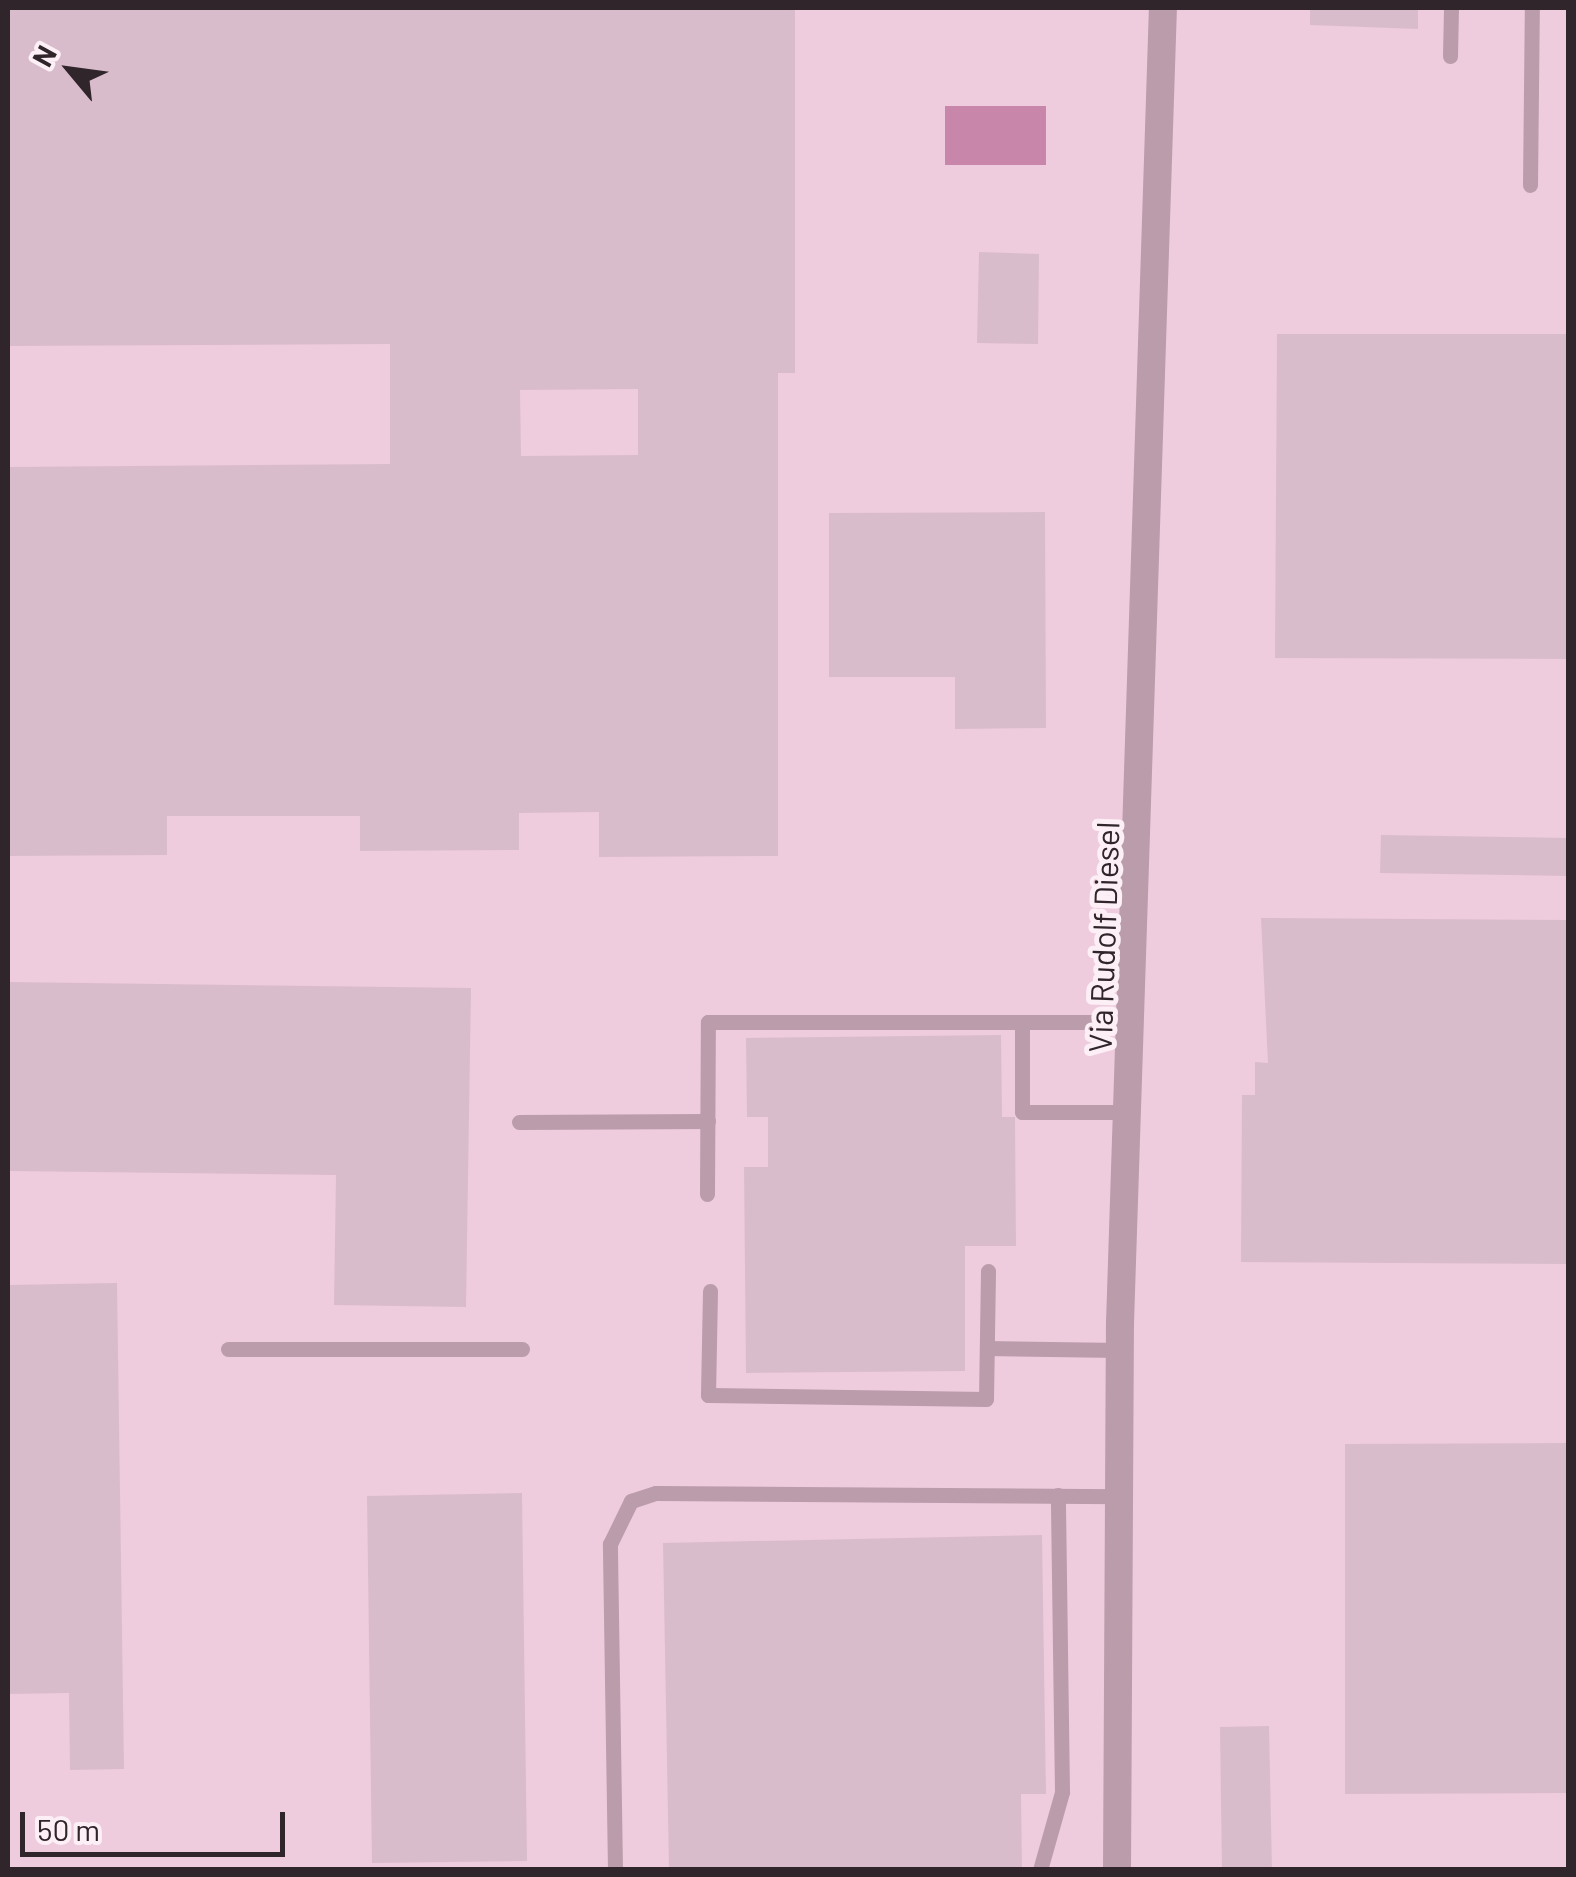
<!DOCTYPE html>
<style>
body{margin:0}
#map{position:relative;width:1576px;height:1877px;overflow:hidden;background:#fbdceb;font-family:Barlow,sans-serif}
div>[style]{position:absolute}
.built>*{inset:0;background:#efcbde}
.water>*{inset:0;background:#c887aa}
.building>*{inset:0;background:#d9bccb}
.service>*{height:15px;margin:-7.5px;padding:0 7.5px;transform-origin:7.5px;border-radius:7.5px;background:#ba9cab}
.minor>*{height:28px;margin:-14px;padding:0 14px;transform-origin:14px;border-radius:14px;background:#ba9cab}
span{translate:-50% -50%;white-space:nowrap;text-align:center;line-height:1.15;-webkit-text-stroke:10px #fceff5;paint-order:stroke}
.street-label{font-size:32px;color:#30252b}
.frame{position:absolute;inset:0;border:10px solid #30252b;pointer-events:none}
.north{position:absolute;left:20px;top:20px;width:100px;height:100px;-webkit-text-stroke:8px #fceff5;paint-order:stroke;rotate:299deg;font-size:28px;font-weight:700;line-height:40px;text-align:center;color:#30252b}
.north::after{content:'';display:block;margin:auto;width:35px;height:45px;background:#30252b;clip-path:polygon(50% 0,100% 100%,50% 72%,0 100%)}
.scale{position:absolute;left:20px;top:1812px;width:265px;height:45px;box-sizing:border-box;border:5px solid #30252b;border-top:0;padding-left:12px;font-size:30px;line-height:35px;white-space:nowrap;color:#30252b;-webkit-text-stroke:8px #fceff5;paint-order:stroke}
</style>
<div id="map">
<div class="built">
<div style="clip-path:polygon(8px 8px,1568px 8px,1568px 1869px,8px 1869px)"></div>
</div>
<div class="water">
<div style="clip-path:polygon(945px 106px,1046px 106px,1046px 165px,945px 165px)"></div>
</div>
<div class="building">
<div style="clip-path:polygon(evenodd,8px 8px,795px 8px,795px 373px,778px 373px,778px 856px,599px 857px,599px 812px,519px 813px,519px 850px,360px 851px,360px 816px,167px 816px,167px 855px,8px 856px,8px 467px,390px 464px,390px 344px,8px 346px,8px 8px,638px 389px,638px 455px,521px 456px,520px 390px,638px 389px)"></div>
<div style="clip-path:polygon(1310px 8px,1418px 8px,1418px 29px,1310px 25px)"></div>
<div style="clip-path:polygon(979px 252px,1039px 254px,1038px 344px,977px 343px)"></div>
<div style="clip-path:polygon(1277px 334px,1568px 334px,1568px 659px,1275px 658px)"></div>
<div style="clip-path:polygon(1045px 512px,1046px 728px,955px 729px,955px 677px,829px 677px,829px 513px)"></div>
<div style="clip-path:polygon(1381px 835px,1568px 838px,1568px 876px,1380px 873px)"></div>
<div style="clip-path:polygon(1261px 918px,1568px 920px,1568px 1264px,1241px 1262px,1242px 1095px,1255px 1095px,1255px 1062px,1268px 1063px)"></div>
<div style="clip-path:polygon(8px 982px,471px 988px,466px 1307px,334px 1305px,336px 1175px,8px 1171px)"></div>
<div style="clip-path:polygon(1001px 1035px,1002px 1117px,1015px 1117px,1016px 1246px,965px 1246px,965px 1371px,746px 1373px,744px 1167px,768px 1167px,768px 1117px,747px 1117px,746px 1038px)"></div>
<div style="clip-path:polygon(117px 1283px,124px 1769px,70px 1770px,69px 1693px,8px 1694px,8px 1285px)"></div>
<div style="clip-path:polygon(1568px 1443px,1568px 1793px,1345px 1794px,1345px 1444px)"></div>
<div style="clip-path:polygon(522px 1493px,527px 1861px,372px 1863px,367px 1496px)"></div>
<div style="clip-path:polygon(1042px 1535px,1046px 1794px,1021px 1794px,1022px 1870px,669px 1870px,663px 1543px)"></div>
<div style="clip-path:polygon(1269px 1726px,1272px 1870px,1222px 1870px,1220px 1727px)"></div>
</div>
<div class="service">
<div style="left:1450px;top:56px;width:48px;rotate:-88.8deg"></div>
<div style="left:1530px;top:185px;width:177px;rotate:-89.4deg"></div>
<div style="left:1022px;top:1022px;width:90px;rotate:90deg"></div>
<div style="left:1022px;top:1112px;width:109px"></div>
<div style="left:519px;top:1122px;width:189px;rotate:-0.3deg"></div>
<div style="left:707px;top:1194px;width:172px;rotate:-89.7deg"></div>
<div style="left:708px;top:1022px;width:427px"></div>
<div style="left:710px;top:1291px;width:104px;rotate:91.1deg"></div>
<div style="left:708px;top:1395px;width:278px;rotate:0.8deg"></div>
<div style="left:986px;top:1399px;width:128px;rotate:-89.1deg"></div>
<div style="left:987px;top:1348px;width:133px;rotate:0.9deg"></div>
<div style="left:228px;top:1349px;width:294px"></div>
<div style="left:615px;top:1870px;width:326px;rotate:-90.9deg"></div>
<div style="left:610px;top:1544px;width:48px;rotate:-64deg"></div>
<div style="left:631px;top:1501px;width:26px;rotate:-18deg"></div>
<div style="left:656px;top:1493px;width:464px;rotate:0.4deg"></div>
<div style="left:1040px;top:1870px;width:81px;rotate:-74.2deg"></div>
<div style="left:1062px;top:1792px;width:297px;rotate:-90.8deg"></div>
</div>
<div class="minor">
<div style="left:1117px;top:1870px;width:547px;rotate:-89.69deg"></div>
<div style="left:1120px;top:1323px;width:1316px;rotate:-88.13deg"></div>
</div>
<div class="street-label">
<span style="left:1103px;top:937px;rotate:-88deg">Via Rudolf Diesel</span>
</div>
<div class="frame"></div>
<div class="north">N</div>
<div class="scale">50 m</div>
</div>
